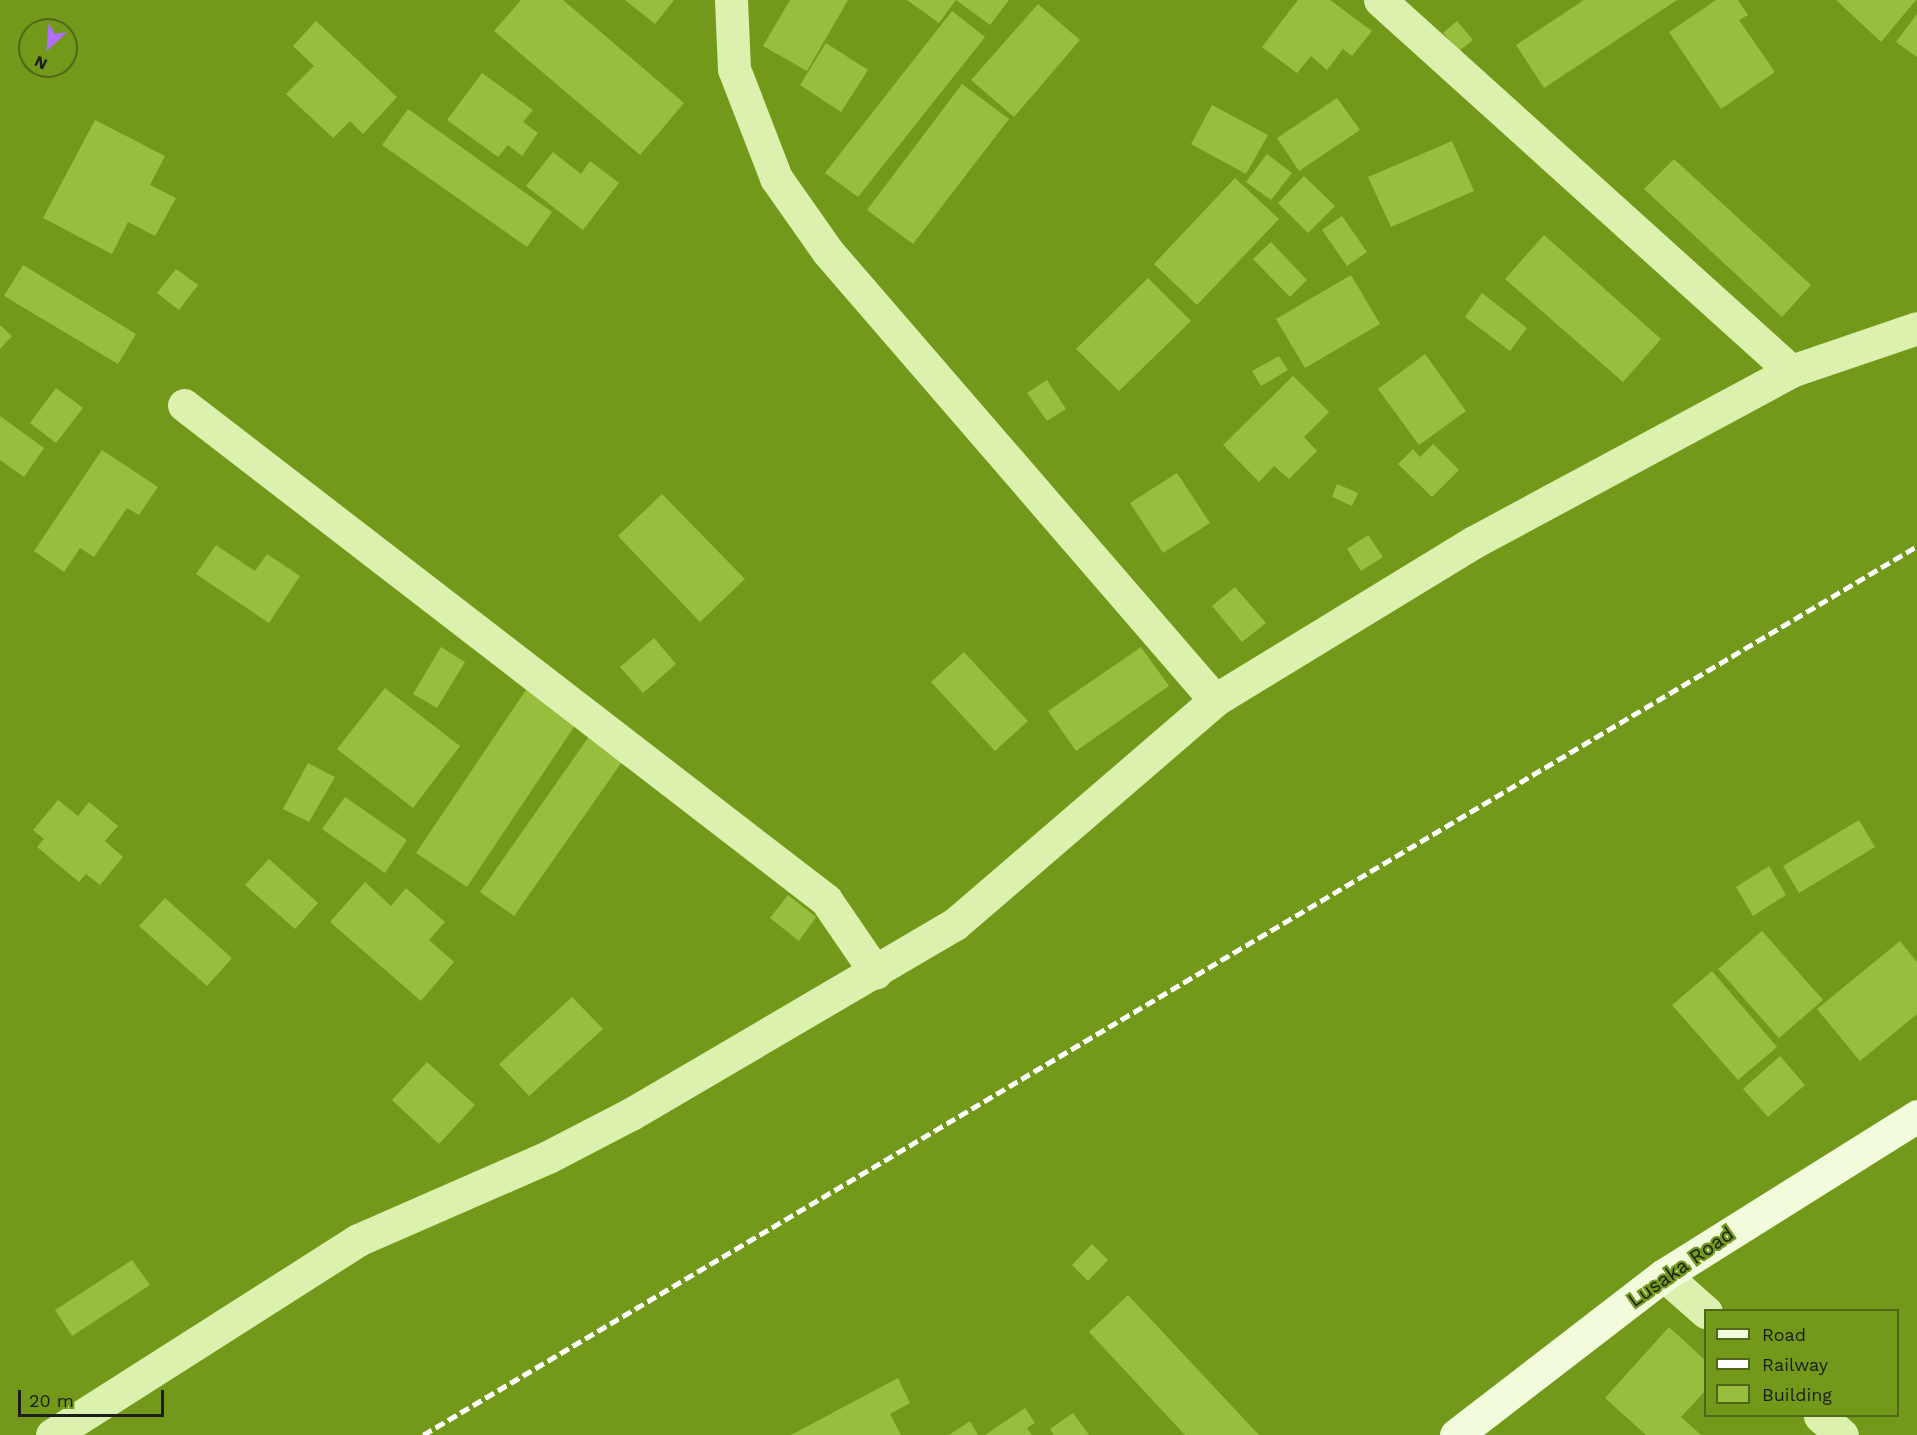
<!DOCTYPE html>
<style>
body{margin:0}
#map{position:relative;width:1917px;height:1435px;overflow:hidden;background:#729919;font-family:"Work Sans",sans-serif}
div>[style]{position:absolute}
.building>*{inset:0;background:#98be3e}
.street>*{height:33px;margin:-16.5px;padding:0 16.5px;transform-origin:16.5px;border-radius:16.5px;background:#ddf1ae}
.secondary>*{height:33px;margin:-16.5px;padding:0 16.5px;transform-origin:16.5px;border-radius:16.5px;background:#f2fcdc}
.rail>*{height:4.5px;margin-top:-2.25px;transform-origin:0;background:repeating-linear-gradient(90deg,#fff 0 10px,transparent 0 14.5px)}
span{translate:-50% -50%;white-space:nowrap;text-align:center;line-height:1.15;-webkit-text-stroke:4.5px #729919;paint-order:stroke}
.street-label{font-size:20px;color:#1d1d1d}
.legend{position:absolute;left:1704px;top:1309px;width:195px;height:108px;box-sizing:border-box;background:#729919;border:2px solid #50671b;margin:0;padding:8px 10px;list-style:none;font-size:18px;color:#1d1d1d}
.legend li{display:flex;align-items:center;gap:12px;height:30px}
.legend b{width:30px;border:2px solid #50671b}
.north{position:absolute;left:18px;top:18px;width:60px;height:60px;box-sizing:border-box;background:#729919;border:2px solid #50671b;border-radius:50%;rotate:206deg;font-size:16px;font-weight:700;line-height:24px;text-align:center;color:#1d1d1d}
.north::after{content:'';display:block;margin:auto;width:21px;height:27px;background:#b06eff;clip-path:polygon(50% 0,100% 100%,50% 72%,0 100%)}
.scale{position:absolute;left:18px;top:1390px;width:146px;height:27px;box-sizing:border-box;border:3px solid #1d1d1d;border-top:0;padding-left:8px;font-size:18px;line-height:21px;white-space:nowrap;color:#1d1d1d;-webkit-text-stroke:4px #729919;paint-order:stroke}
</style>
<div id="map">
<div class="building">
<div style="clip-path:polygon(521px 0,563px 0,684px 103px,640px 155px,494px 31px)"></div>
<div style="clip-path:polygon(625px 0,674px 0,655px 24px)"></div>
<div style="clip-path:polygon(790px 0,848px 0,807px 71px,763px 46px)"></div>
<div style="clip-path:polygon(907px 0,1009px 0,990px 25px,956px 0,939px 23px)"></div>
<div style="clip-path:polygon(1298px 0,1330px 0,1372px 31px,1352px 56px,1343px 49px,1327px 70px,1311px 56px,1297px 73px,1262px 47px)"></div>
<div style="clip-path:polygon(1584px 0,1677px 0,1544px 88px,1516px 45px)"></div>
<div style="clip-path:polygon(1716px 0,1738px 0,1748px 15px,1739px 20px,1775px 72px,1721px 109px,1669px 32px)"></div>
<div style="clip-path:polygon(1836px 0,1916px 0,1881px 42px)"></div>
<div style="clip-path:polygon(1038px 4px,1080px 40px,1014px 117px,971px 80px)"></div>
<div style="clip-path:polygon(952px 11px,985px 37px,858px 197px,825px 173px)"></div>
<div style="clip-path:polygon(1917px 14px,1917px 57px,1896px 42px)"></div>
<div style="clip-path:polygon(316px 21px,397px 97px,363px 134px,350px 121px,333px 138px,286px 94px,314px 66px,293px 46px)"></div>
<div style="clip-path:polygon(1457px 21px,1473px 40px,1459px 51px,1443px 33px)"></div>
<div style="clip-path:polygon(826px 43px,868px 70px,841px 112px,800px 85px)"></div>
<div style="clip-path:polygon(482px 73px,533px 110px,523px 122px,538px 133px,522px 156px,508px 145px,498px 157px,447px 120px)"></div>
<div style="clip-path:polygon(962px 84px,1009px 119px,913px 244px,867px 210px)"></div>
<div style="clip-path:polygon(1337px 98px,1360px 130px,1299px 171px,1277px 138px)"></div>
<div style="clip-path:polygon(1212px 105px,1268px 135px,1246px 174px,1191px 144px)"></div>
<div style="clip-path:polygon(408px 109px,552px 212px,527px 247px,382px 145px)"></div>
<div style="clip-path:polygon(95px 120px,165px 156px,150px 185px,176px 198px,155px 236px,128px 222px,112px 254px,43px 218px)"></div>
<div style="clip-path:polygon(1452px 141px,1474px 191px,1391px 227px,1368px 177px)"></div>
<div style="clip-path:polygon(553px 152px,581px 174px,590px 161px,619px 183px,583px 230px,526px 186px)"></div>
<div style="clip-path:polygon(1267px 154px,1292px 173px,1271px 200px,1246px 182px)"></div>
<div style="clip-path:polygon(1674px 159px,1811px 285px,1782px 317px,1644px 189px)"></div>
<div style="clip-path:polygon(1304px 176px,1335px 206px,1308px 233px,1278px 203px)"></div>
<div style="clip-path:polygon(1235px 178px,1279px 219px,1197px 305px,1154px 264px)"></div>
<div style="clip-path:polygon(1342px 216px,1367px 252px,1347px 266px,1322px 230px)"></div>
<div style="clip-path:polygon(1544px 235px,1661px 339px,1623px 382px,1505px 279px)"></div>
<div style="clip-path:polygon(1271px 242px,1307px 280px,1290px 297px,1253px 259px)"></div>
<div style="clip-path:polygon(23px 265px,136px 334px,118px 364px,4px 296px)"></div>
<div style="clip-path:polygon(176px 269px,198px 285px,179px 310px,157px 293px)"></div>
<div style="clip-path:polygon(1351px 275px,1380px 324px,1305px 368px,1276px 319px)"></div>
<div style="clip-path:polygon(1148px 278px,1191px 321px,1119px 391px,1076px 349px)"></div>
<div style="clip-path:polygon(1482px 293px,1527px 328px,1510px 351px,1465px 317px)"></div>
<div style="clip-path:polygon(0 325px,12px 336px,0 349px)"></div>
<div style="clip-path:polygon(1425px 354px,1466px 411px,1419px 445px,1378px 389px)"></div>
<div style="clip-path:polygon(1279px 356px,1288px 370px,1261px 386px,1252px 371px)"></div>
<div style="clip-path:polygon(1293px 376px,1329px 412px,1304px 437px,1317px 451px,1289px 479px,1274px 466px,1259px 482px,1223px 445px)"></div>
<div style="clip-path:polygon(1047px 380px,1066px 409px,1047px 421px,1027px 393px)"></div>
<div style="clip-path:polygon(56px 388px,83px 408px,56px 443px,30px 423px)"></div>
<div style="clip-path:polygon(0 416px,44px 448px,24px 477px,0 460px)"></div>
<div style="clip-path:polygon(1433px 444px,1459px 470px,1432px 497px,1398px 464px,1413px 449px,1420px 457px)"></div>
<div style="clip-path:polygon(102px 450px,158px 487px,139px 515px,127px 508px,94px 557px,80px 548px,64px 572px,34px 551px)"></div>
<div style="clip-path:polygon(1177px 473px,1210px 523px,1163px 553px,1130px 503px)"></div>
<div style="clip-path:polygon(1337px 484px,1358px 493px,1352px 506px,1332px 497px)"></div>
<div style="clip-path:polygon(662px 494px,745px 579px,700px 622px,618px 536px)"></div>
<div style="clip-path:polygon(1368px 535px,1383px 557px,1361px 571px,1347px 549px)"></div>
<div style="clip-path:polygon(216px 545px,255px 571px,267px 554px,300px 576px,269px 623px,196px 574px)"></div>
<div style="clip-path:polygon(1235px 587px,1266px 623px,1242px 642px,1212px 606px)"></div>
<div style="clip-path:polygon(654px 638px,676px 664px,643px 693px,620px 667px)"></div>
<div style="clip-path:polygon(441px 647px,465px 662px,437px 708px,413px 694px)"></div>
<div style="clip-path:polygon(1141px 647px,1169px 686px,1076px 751px,1048px 711px)"></div>
<div style="clip-path:polygon(964px 652px,1028px 721px,995px 751px,931px 682px)"></div>
<div style="clip-path:polygon(532px 681px,582px 715px,467px 887px,416px 853px)"></div>
<div style="clip-path:polygon(385px 688px,460px 746px,413px 808px,337px 749px)"></div>
<div style="clip-path:polygon(595px 728px,629px 752px,514px 916px,480px 892px)"></div>
<div style="clip-path:polygon(308px 763px,335px 777px,309px 822px,283px 809px)"></div>
<div style="clip-path:polygon(345px 797px,407px 840px,385px 873px,322px 829px)"></div>
<div style="clip-path:polygon(58px 800px,78px 816px,89px 802px,118px 826px,105px 841px,123px 857px,100px 885px,86px 874px,79px 882px,37px 847px,44px 839px,33px 830px)"></div>
<div style="clip-path:polygon(1859px 820px,1875px 847px,1799px 893px,1783px 866px)"></div>
<div style="clip-path:polygon(269px 859px,318px 903px,295px 929px,245px 885px)"></div>
<div style="clip-path:polygon(1769px 866px,1786px 895px,1753px 916px,1736px 887px)"></div>
<div style="clip-path:polygon(365px 882px,391px 906px,406px 888px,445px 922px,429px 940px,454px 962px,421px 1001px,330px 922px)"></div>
<div style="clip-path:polygon(788px 895px,816px 917px,799px 941px,770px 918px)"></div>
<div style="clip-path:polygon(165px 898px,232px 958px,207px 986px,139px 926px)"></div>
<div style="clip-path:polygon(1762px 931px,1823px 1000px,1779px 1038px,1718px 969px)"></div>
<div style="clip-path:polygon(1900px 941px,1917px 962px,1917px 1014px,1860px 1061px,1817px 1009px)"></div>
<div style="clip-path:polygon(1712px 971px,1777px 1047px,1738px 1080px,1672px 1005px)"></div>
<div style="clip-path:polygon(572px 997px,603px 1029px,529px 1096px,499px 1064px)"></div>
<div style="clip-path:polygon(1780px 1056px,1805px 1085px,1768px 1117px,1743px 1089px)"></div>
<div style="clip-path:polygon(427px 1062px,475px 1105px,439px 1144px,392px 1100px)"></div>
<div style="clip-path:polygon(1092px 1244px,1108px 1260px,1088px 1281px,1072px 1265px)"></div>
<div style="clip-path:polygon(132px 1260px,150px 1285px,72px 1336px,55px 1310px)"></div>
<div style="clip-path:polygon(1128px 1295px,1259px 1435px,1185px 1435px,1089px 1332px)"></div>
<div style="clip-path:polygon(1669px 1327px,1706px 1361px,1706px 1390px,1681px 1417px,1701px 1435px,1646px 1435px,1605px 1398px)"></div>
<div style="clip-path:polygon(898px 1378px,910px 1403px,890px 1414px,901px 1435px,791px 1435px)"></div>
<div style="clip-path:polygon(1025px 1408px,1035px 1423px,1027px 1428px,1032px 1435px,985px 1435px)"></div>
<div style="clip-path:polygon(1073px 1413px,1089px 1435px,1054px 1435px,1050px 1429px)"></div>
<div style="clip-path:polygon(970px 1421px,978px 1435px,949px 1435px)"></div>
</div>
<div class="street">
<div style="left:731px;top:0;width:69px;rotate:87.5deg"></div>
<div style="left:734px;top:69px;width:117px;rotate:68.9deg"></div>
<div style="left:776px;top:178px;width:90px;rotate:54.9deg"></div>
<div style="left:828px;top:252px;width:592px;rotate:49.18deg"></div>
<div style="left:1380px;top:0;width:554px;rotate:42.07deg"></div>
<div style="left:184px;top:405px;width:811px;rotate:37.63deg"></div>
<div style="left:826px;top:900px;width:88px;rotate:55.6deg"></div>
<div style="left:1664px;top:1275px;width:56px;rotate:41.4deg"></div>
<div style="left:1820px;top:1416px;width:29px;rotate:41deg"></div>
<div style="left:52px;top:1435px;width:363px;rotate:-32.5deg"></div>
<div style="left:358px;top:1240px;width:207px;rotate:-23.6deg"></div>
<div style="left:548px;top:1157px;width:93px;rotate:-27.4deg"></div>
<div style="left:631px;top:1114px;width:376px;rotate:-30.4deg"></div>
<div style="left:955px;top:924px;width:343px;rotate:-40.7deg"></div>
<div style="left:1215px;top:700px;width:303px;rotate:-31.4deg"></div>
<div style="left:1474px;top:542px;width:360px;rotate:-28.3deg"></div>
<div style="left:1791px;top:371px;width:133px;rotate:-18.8deg"></div>
</div>
<div class="secondary">
<div style="left:1456px;top:1435px;width:262px;rotate:-37.6deg"></div>
<div style="left:1664px;top:1275px;width:299px;rotate:-32.1deg"></div>
</div>
<div class="rail">
<div style="left:423px;top:1435px;width:1738px;rotate:-30.75deg"></div>
</div>
<div class="street-label">
<span style="left:1681px;top:1267px;rotate:-35deg">Lusaka Road</span>
</div>
<ul class="legend">
<li><b style="height:8px;background:#f2fcdc"></b>Road</li>
<li><b style="height:8px;background:#fff"></b>Railway</li>
<li><b style="height:16px;background:#98be3e"></b>Building</li>
</ul>
<div class="north">N</div>
<div class="scale">20 m</div>
</div>
